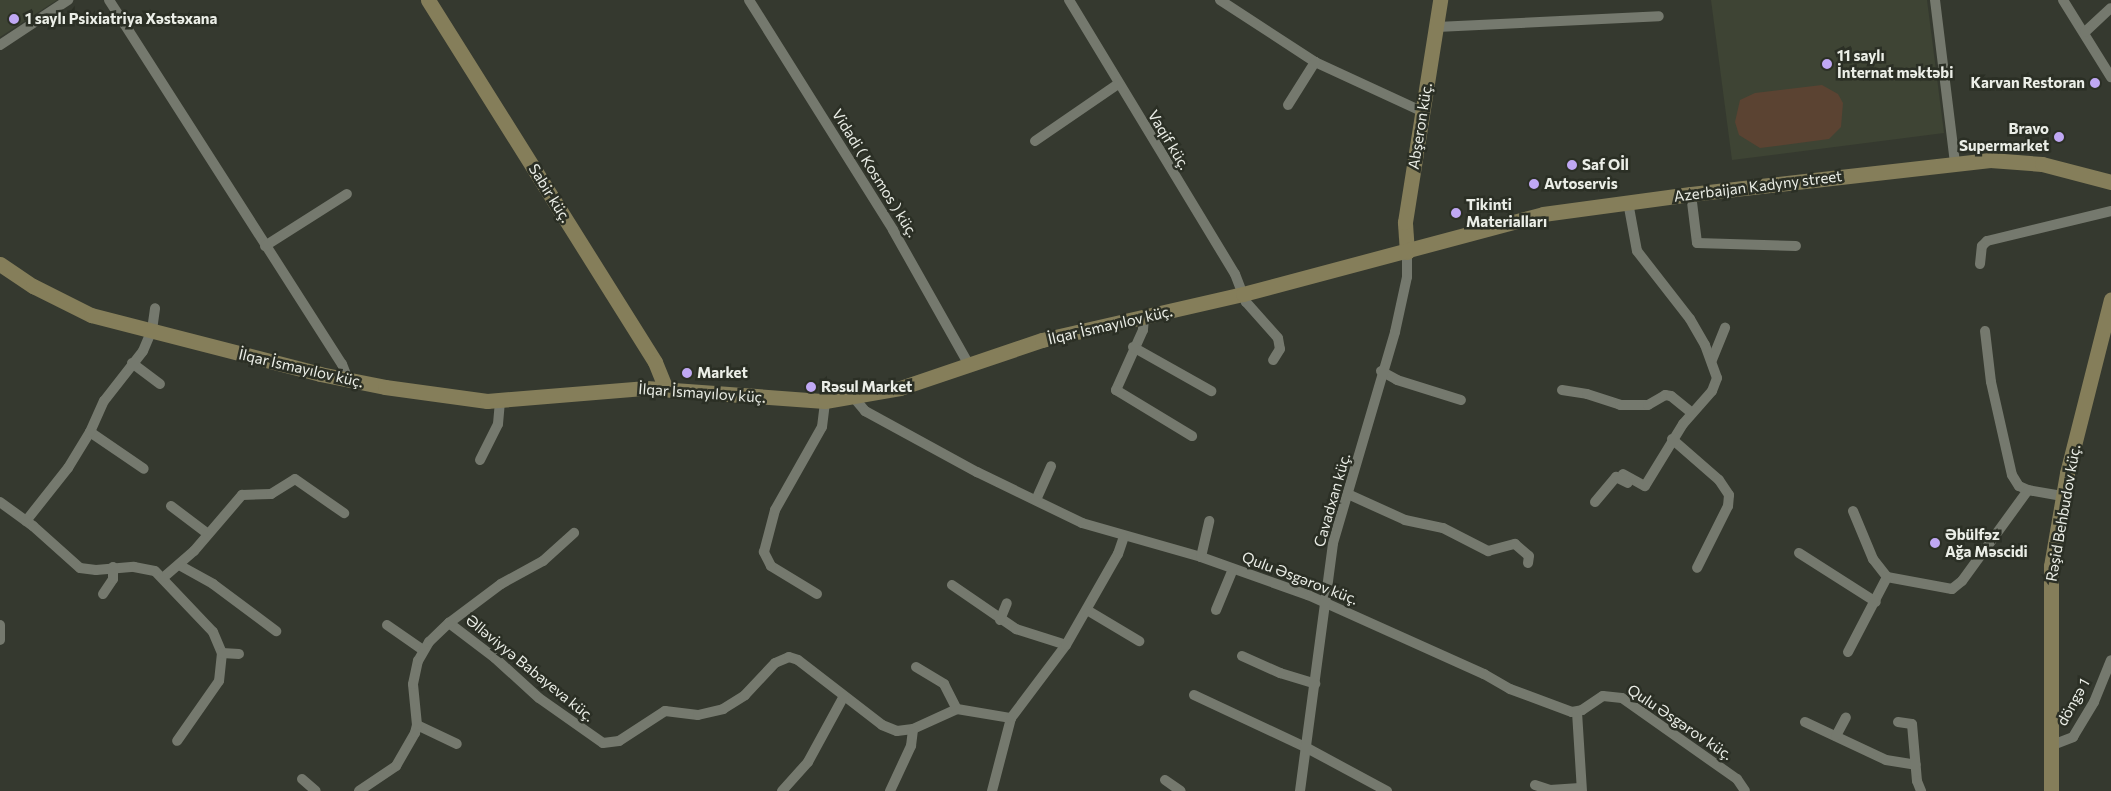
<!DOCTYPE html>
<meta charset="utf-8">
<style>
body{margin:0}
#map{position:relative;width:2111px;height:791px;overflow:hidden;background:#35392f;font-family:Commissioner,sans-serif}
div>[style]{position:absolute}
.built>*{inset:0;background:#3e4434}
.green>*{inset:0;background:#5b4332}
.street>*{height:10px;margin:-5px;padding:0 5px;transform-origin:5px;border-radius:5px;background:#75796e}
.secondary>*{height:15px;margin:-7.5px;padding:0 7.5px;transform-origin:7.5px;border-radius:7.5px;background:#857e5a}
.dots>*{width:14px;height:14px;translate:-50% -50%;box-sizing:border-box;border:2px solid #2b2f25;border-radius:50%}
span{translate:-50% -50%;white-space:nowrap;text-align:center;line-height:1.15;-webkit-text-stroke:5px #2b2f25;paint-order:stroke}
.poi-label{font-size:15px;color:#ebeee7;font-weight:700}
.left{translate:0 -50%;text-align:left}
.right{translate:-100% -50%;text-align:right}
.street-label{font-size:15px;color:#ebeee7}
</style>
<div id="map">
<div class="built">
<div style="clip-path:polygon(0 0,57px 0,0 37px)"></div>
<div style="clip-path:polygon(1711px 0,1927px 0,1944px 133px,1732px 160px)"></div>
</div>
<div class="green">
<div style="clip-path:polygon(1822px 85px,1838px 94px,1843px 103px,1841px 127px,1829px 139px,1760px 148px,1739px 135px,1735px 122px,1740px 100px,1755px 93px)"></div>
</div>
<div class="street">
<div style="left:109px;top:0;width:432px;rotate:57.4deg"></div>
<div style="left:342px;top:364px;width:17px;rotate:69deg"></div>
<div style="left:749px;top:0;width:271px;rotate:57.9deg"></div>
<div style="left:893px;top:230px;width:155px;rotate:60.6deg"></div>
<div style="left:1069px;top:0;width:320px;rotate:58.8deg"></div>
<div style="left:1235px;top:274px;width:30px;rotate:69deg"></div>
<div style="left:1246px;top:302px;width:48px;rotate:48.4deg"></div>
<div style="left:1278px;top:338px;width:11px;rotate:80deg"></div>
<div style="left:1280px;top:349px;width:13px;rotate:122deg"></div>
<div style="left:1220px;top:0;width:113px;rotate:33.1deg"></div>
<div style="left:1315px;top:62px;width:117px;rotate:24.8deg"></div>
<div style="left:1935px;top:0;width:163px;rotate:83deg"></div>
<div style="left:2063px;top:0;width:91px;rotate:58.1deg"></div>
<div style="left:1437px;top:27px;width:222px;rotate:-2.8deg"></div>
<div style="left:2085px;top:32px;width:35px;rotate:-43deg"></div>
<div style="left:0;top:45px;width:82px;rotate:-33.5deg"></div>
<div style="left:1288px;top:105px;width:51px;rotate:-57.9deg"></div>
<div style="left:1035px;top:141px;width:101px;rotate:-34.5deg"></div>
<div style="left:1691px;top:194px;width:49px;rotate:83deg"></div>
<div style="left:1697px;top:243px;width:99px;rotate:1.7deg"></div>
<div style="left:265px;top:246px;width:97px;rotate:-32.4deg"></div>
<div style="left:1980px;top:264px;width:18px;rotate:-84deg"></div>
<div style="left:1982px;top:246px;width:7px;rotate:-45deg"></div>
<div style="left:1987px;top:241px;width:128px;rotate:-13.6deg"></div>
<div style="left:1144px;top:318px;width:12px;rotate:95deg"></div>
<div style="left:1143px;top:330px;width:66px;rotate:114.2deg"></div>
<div style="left:1116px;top:390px;width:89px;rotate:31.2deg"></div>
<div style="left:1985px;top:331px;width:51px;rotate:83.3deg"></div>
<div style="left:1991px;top:382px;width:95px;rotate:77.3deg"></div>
<div style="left:2012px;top:475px;width:13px;rotate:58deg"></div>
<div style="left:2019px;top:486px;width:10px;rotate:24deg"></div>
<div style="left:2028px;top:490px;width:36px;rotate:10deg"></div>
<div style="left:1133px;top:347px;width:90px;rotate:29.4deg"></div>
<div style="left:1712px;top:360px;width:35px;rotate:-68deg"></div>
<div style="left:132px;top:363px;width:35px;rotate:37deg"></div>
<div style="left:1381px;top:371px;width:18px;rotate:29deg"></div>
<div style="left:1397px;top:380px;width:67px;rotate:17.4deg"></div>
<div style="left:1562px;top:390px;width:25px;rotate:9deg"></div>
<div style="left:1587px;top:394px;width:35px;rotate:18deg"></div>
<div style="left:1620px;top:405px;width:28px"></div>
<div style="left:1648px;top:405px;width:20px;rotate:-30deg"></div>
<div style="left:1665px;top:395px;width:6px;rotate:9deg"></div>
<div style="left:1671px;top:396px;width:27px;rotate:39deg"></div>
<div style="left:855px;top:399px;width:16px;rotate:50deg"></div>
<div style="left:865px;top:411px;width:128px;rotate:28.6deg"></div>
<div style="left:977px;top:472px;width:117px;rotate:25.9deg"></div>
<div style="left:1082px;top:523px;width:124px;rotate:15.9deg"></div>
<div style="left:1201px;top:557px;width:114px;rotate:19.6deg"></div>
<div style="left:1308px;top:595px;width:193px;rotate:24.2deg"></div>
<div style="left:1484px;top:674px;width:30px;rotate:30deg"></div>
<div style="left:1510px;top:689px;width:66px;rotate:20.4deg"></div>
<div style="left:1572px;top:712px;width:10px;rotate:-11deg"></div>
<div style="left:1582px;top:710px;width:25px;rotate:-34deg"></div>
<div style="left:1603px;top:696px;width:19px;rotate:6deg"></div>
<div style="left:1622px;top:698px;width:141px;rotate:35.2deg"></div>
<div style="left:1737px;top:779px;width:14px;rotate:56deg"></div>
<div style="left:90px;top:432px;width:65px;rotate:34.4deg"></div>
<div style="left:1672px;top:439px;width:62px;rotate:41.1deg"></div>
<div style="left:1719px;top:480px;width:18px;rotate:56deg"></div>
<div style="left:1729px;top:495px;width:11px;rotate:95deg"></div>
<div style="left:1728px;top:506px;width:69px;rotate:116.6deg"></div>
<div style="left:480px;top:460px;width:40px;rotate:-63.4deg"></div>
<div style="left:498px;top:424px;width:23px;rotate:-85deg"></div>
<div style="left:1623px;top:474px;width:25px;rotate:29deg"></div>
<div style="left:1645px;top:486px;width:73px;rotate:-58.5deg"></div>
<div style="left:1683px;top:424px;width:44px;rotate:-48.7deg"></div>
<div style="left:1712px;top:391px;width:14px;rotate:-69deg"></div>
<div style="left:1717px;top:378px;width:35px;rotate:-110deg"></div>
<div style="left:1705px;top:345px;width:30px;rotate:-120deg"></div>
<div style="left:1690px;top:319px;width:86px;rotate:-127.9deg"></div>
<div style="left:1637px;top:251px;width:50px;rotate:-100.4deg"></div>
<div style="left:1350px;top:495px;width:60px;rotate:24.4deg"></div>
<div style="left:1405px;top:520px;width:39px;rotate:12deg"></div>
<div style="left:1443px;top:528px;width:51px;rotate:27.1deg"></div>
<div style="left:1488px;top:551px;width:28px;rotate:-15deg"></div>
<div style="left:1515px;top:544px;width:18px;rotate:41deg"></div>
<div style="left:1529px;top:556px;width:7px;rotate:98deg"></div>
<div style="left:1036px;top:500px;width:37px;rotate:-66deg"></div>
<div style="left:0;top:502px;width:41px;rotate:36deg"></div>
<div style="left:33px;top:526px;width:63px;rotate:41.8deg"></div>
<div style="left:80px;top:568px;width:16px;rotate:7deg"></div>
<div style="left:96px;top:570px;width:38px;rotate:-5deg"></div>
<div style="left:134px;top:567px;width:21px;rotate:11deg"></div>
<div style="left:155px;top:571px;width:84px;rotate:46.4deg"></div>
<div style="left:213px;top:632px;width:23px;rotate:67deg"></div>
<div style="left:222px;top:653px;width:28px;rotate:96deg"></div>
<div style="left:219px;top:681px;width:73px;rotate:125deg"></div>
<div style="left:1595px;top:502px;width:33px;rotate:-50deg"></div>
<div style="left:1616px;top:477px;width:13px;rotate:27deg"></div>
<div style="left:171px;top:506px;width:46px;rotate:37.1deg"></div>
<div style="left:1853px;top:511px;width:52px;rotate:67.4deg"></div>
<div style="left:1873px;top:559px;width:23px;rotate:52deg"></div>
<div style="left:1887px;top:577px;width:66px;rotate:10.5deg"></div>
<div style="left:1952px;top:589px;width:13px;rotate:-39deg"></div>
<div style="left:1962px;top:581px;width:112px;rotate:-54deg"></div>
<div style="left:26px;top:521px;width:68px;rotate:-51.6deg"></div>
<div style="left:68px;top:468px;width:42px;rotate:-58.6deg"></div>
<div style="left:90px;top:432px;width:34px;rotate:-66deg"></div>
<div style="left:104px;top:401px;width:63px;rotate:-52deg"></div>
<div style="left:143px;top:351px;width:23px;rotate:-67deg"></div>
<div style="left:152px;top:330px;width:22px;rotate:-82deg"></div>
<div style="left:1799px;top:553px;width:91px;rotate:32.5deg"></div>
<div style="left:1201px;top:557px;width:37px;rotate:-77deg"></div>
<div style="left:179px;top:565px;width:39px;rotate:29deg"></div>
<div style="left:213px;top:584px;width:79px;rotate:36.7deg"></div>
<div style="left:164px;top:577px;width:40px;rotate:-41deg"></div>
<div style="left:194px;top:551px;width:74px;rotate:-49.4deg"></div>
<div style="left:242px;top:495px;width:29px;rotate:-2deg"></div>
<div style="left:271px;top:494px;width:28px;rotate:-32deg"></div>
<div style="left:295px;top:479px;width:60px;rotate:34.8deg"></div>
<div style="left:952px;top:585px;width:78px;rotate:34.5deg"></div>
<div style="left:1016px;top:629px;width:52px;rotate:17.7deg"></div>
<div style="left:103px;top:594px;width:18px;rotate:-56deg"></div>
<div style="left:113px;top:579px;width:12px;rotate:-90deg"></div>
<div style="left:817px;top:594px;width:54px;rotate:-148.7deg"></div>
<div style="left:771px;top:566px;width:16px;rotate:-117deg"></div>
<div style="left:764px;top:552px;width:43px;rotate:-75.3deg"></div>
<div style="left:775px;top:510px;width:95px;rotate:-60.5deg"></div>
<div style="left:822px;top:427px;width:26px;rotate:-83deg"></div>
<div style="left:1087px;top:610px;width:61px;rotate:30.8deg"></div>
<div style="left:1216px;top:610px;width:44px;rotate:-67.5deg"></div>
<div style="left:1000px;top:620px;width:18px;rotate:-68deg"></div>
<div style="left:449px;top:623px;width:58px;rotate:37.3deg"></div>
<div style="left:495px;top:658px;width:59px;rotate:42.3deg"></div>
<div style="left:539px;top:698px;width:78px;rotate:35.1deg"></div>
<div style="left:603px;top:743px;width:16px;rotate:-7deg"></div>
<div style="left:619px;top:741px;width:55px;rotate:-33.1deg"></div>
<div style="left:665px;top:711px;width:33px;rotate:7deg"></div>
<div style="left:698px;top:715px;width:26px;rotate:-13deg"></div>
<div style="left:723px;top:709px;width:26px;rotate:-32deg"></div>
<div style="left:745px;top:695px;width:44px;rotate:-46.8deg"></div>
<div style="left:775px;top:663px;width:15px;rotate:-23deg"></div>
<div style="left:789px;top:657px;width:9px;rotate:18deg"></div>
<div style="left:798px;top:660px;width:106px;rotate:37.7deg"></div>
<div style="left:882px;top:725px;width:16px;rotate:22deg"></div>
<div style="left:897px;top:731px;width:16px;rotate:-7deg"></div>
<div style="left:913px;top:729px;width:48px;rotate:-24.4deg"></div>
<div style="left:957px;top:709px;width:55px;rotate:9.5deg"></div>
<div style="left:0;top:625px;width:15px;rotate:90deg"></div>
<div style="left:387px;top:625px;width:44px;rotate:34.8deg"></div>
<div style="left:1848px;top:652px;width:85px;rotate:-62.5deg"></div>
<div style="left:222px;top:653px;width:17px;rotate:3deg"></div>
<div style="left:1242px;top:656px;width:42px;rotate:24.1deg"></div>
<div style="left:1280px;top:673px;width:37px;rotate:17deg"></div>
<div style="left:916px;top:667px;width:33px;rotate:31deg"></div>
<div style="left:944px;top:684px;width:28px;rotate:63deg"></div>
<div style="left:1194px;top:695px;width:125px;rotate:25.1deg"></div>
<div style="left:1307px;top:748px;width:91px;rotate:28.3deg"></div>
<div style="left:1577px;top:712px;width:79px;rotate:86.4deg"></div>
<div style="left:1805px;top:722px;width:89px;rotate:25.1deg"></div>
<div style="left:1886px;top:760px;width:30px;rotate:9deg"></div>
<div style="left:1898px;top:722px;width:14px;rotate:8deg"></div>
<div style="left:1912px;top:724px;width:57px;rotate:85deg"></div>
<div style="left:1917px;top:781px;width:11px;rotate:68deg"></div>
<div style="left:417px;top:725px;width:44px;rotate:25.4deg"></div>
<div style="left:1836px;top:736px;width:21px;rotate:-62deg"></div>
<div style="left:2050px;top:746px;width:25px;rotate:-21deg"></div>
<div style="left:2073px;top:737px;width:41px;rotate:-59deg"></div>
<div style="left:2094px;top:702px;width:45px;rotate:-68deg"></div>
<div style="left:302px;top:779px;width:18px;rotate:41deg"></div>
<div style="left:1165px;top:780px;width:19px;rotate:35deg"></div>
<div style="left:1535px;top:785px;width:16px;rotate:18deg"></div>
<div style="left:1550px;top:790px;width:30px;rotate:-4deg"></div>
<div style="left:359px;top:791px;width:45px;rotate:-34deg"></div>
<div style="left:396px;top:766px;width:38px;rotate:-60deg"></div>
<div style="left:415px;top:733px;width:8px;rotate:-76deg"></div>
<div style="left:417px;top:725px;width:41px;rotate:-95.6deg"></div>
<div style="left:413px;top:684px;width:24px;rotate:-78deg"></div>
<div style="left:418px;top:661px;width:22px;rotate:-60deg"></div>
<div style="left:429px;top:642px;width:28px;rotate:-44deg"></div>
<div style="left:449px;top:623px;width:65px;rotate:-36.9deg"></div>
<div style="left:501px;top:584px;width:48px;rotate:-28.7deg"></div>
<div style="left:543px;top:561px;width:42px;rotate:-42.1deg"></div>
<div style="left:782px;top:791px;width:39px;rotate:-48deg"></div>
<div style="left:808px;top:762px;width:75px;rotate:-61.4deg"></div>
<div style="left:890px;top:791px;width:50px;rotate:-65deg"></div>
<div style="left:911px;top:746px;width:17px;rotate:-83deg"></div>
<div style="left:992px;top:791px;width:75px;rotate:-75.4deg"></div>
<div style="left:1011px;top:718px;width:91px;rotate:-53deg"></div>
<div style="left:1066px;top:645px;width:105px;rotate:-60.3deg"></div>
<div style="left:1118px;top:554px;width:18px;rotate:-71deg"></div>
<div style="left:1300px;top:791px;width:250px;rotate:-82.4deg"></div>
<div style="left:1333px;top:543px;width:220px;rotate:-73.6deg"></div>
<div style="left:1395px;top:332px;width:56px;rotate:-77.7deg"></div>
<div style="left:1407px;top:277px;width:25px;rotate:-90deg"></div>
</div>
<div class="secondary">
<div style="left:428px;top:0;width:427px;rotate:57.9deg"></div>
<div style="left:655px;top:362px;width:29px;rotate:68deg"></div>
<div style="left:1407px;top:252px;width:30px;rotate:-94deg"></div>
<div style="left:1405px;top:222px;width:225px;rotate:-81deg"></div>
<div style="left:0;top:264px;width:40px;rotate:34deg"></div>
<div style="left:33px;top:286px;width:65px;rotate:26.6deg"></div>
<div style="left:91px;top:315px;width:236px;rotate:14.4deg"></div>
<div style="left:320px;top:374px;width:66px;rotate:11.3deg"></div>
<div style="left:385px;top:387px;width:103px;rotate:7.8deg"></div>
<div style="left:487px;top:401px;width:160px;rotate:-4.7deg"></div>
<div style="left:646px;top:388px;width:179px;rotate:4.2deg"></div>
<div style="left:825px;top:401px;width:76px;rotate:-9.8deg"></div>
<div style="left:900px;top:388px;width:150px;rotate:-18.7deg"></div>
<div style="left:1042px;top:340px;width:206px;rotate:-12.9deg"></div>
<div style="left:1243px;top:294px;width:310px;rotate:-14.9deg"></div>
<div style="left:1543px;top:214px;width:149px;rotate:-7.7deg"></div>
<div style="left:1691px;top:194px;width:301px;rotate:-6.5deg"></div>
<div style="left:1990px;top:160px;width:52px;rotate:4.4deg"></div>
<div style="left:2042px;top:164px;width:71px;rotate:14.6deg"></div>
<div style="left:2051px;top:791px;width:225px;rotate:-90deg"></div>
<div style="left:2051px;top:566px;width:94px;rotate:-80.2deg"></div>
<div style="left:2067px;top:473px;width:179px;rotate:-75.8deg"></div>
</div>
<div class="dots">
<div style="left:14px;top:19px;background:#c0a8f4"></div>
<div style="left:1827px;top:64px;background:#c0a8f4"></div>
<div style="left:2095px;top:83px;background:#c0a8f4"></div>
<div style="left:2059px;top:137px;background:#c0a8f4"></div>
<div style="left:1572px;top:165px;background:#c0a8f4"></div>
<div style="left:1534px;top:184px;background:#c0a8f4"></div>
<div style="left:1456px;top:213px;background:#c0a8f4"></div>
<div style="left:687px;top:373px;background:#c0a8f4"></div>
<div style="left:811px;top:387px;background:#c0a8f4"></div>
<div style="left:1935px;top:543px;background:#c0a8f4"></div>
</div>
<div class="poi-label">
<span class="left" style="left:25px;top:19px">1 saylı Psixiatriya Xəstəxana</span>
<span class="left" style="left:1837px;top:64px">11 saylı<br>İnternat məktəbi</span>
<span class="right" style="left:2085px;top:83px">Karvan Restoran</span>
<span class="right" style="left:2049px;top:137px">Bravo<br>Supermarket</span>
<span class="left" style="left:1582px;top:165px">Saf Oİl</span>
<span class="left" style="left:1544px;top:184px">Avtoservis</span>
<span class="left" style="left:1466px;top:213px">Tikinti<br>Materialları</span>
<span class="left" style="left:697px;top:373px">Market</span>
<span class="left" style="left:821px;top:387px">Rəsul Market</span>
<span class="left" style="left:1945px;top:543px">Əbülfəz<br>Ağa Məscidi</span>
</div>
<div class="street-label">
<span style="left:1420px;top:126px;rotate:-81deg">Abşeron küç.</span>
<span style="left:1169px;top:140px;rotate:59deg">Vaqif küç.</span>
<span style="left:875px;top:173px;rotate:58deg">Vidadi ( Kosmos ) küç.</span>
<span style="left:1758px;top:186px;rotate:-7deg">Azerbaijan Kadyny street</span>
<span style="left:550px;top:193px;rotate:58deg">Sabir küç.</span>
<span style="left:1110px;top:325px;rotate:-13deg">İlqar İsmayılov küç.</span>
<span style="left:301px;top:368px;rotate:13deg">İlqar İsmayılov küç.</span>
<span style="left:702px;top:393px;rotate:4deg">İlqar İsmayılov küç.</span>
<span style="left:1332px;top:500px;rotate:-74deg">Cavadxan küç.</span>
<span style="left:2063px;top:513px;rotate:-80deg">Rəşid Behbudov küç.</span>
<span style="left:1300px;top:578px;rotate:21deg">Qulu Əsgərov küç.</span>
<span style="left:530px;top:668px;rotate:39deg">Əlləviyyə Babayeva küç.</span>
<span style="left:2073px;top:702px;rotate:-61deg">döngə 1</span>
<span style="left:1680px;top:722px;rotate:34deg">Qulu Əsgərov küç.</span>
</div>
</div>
